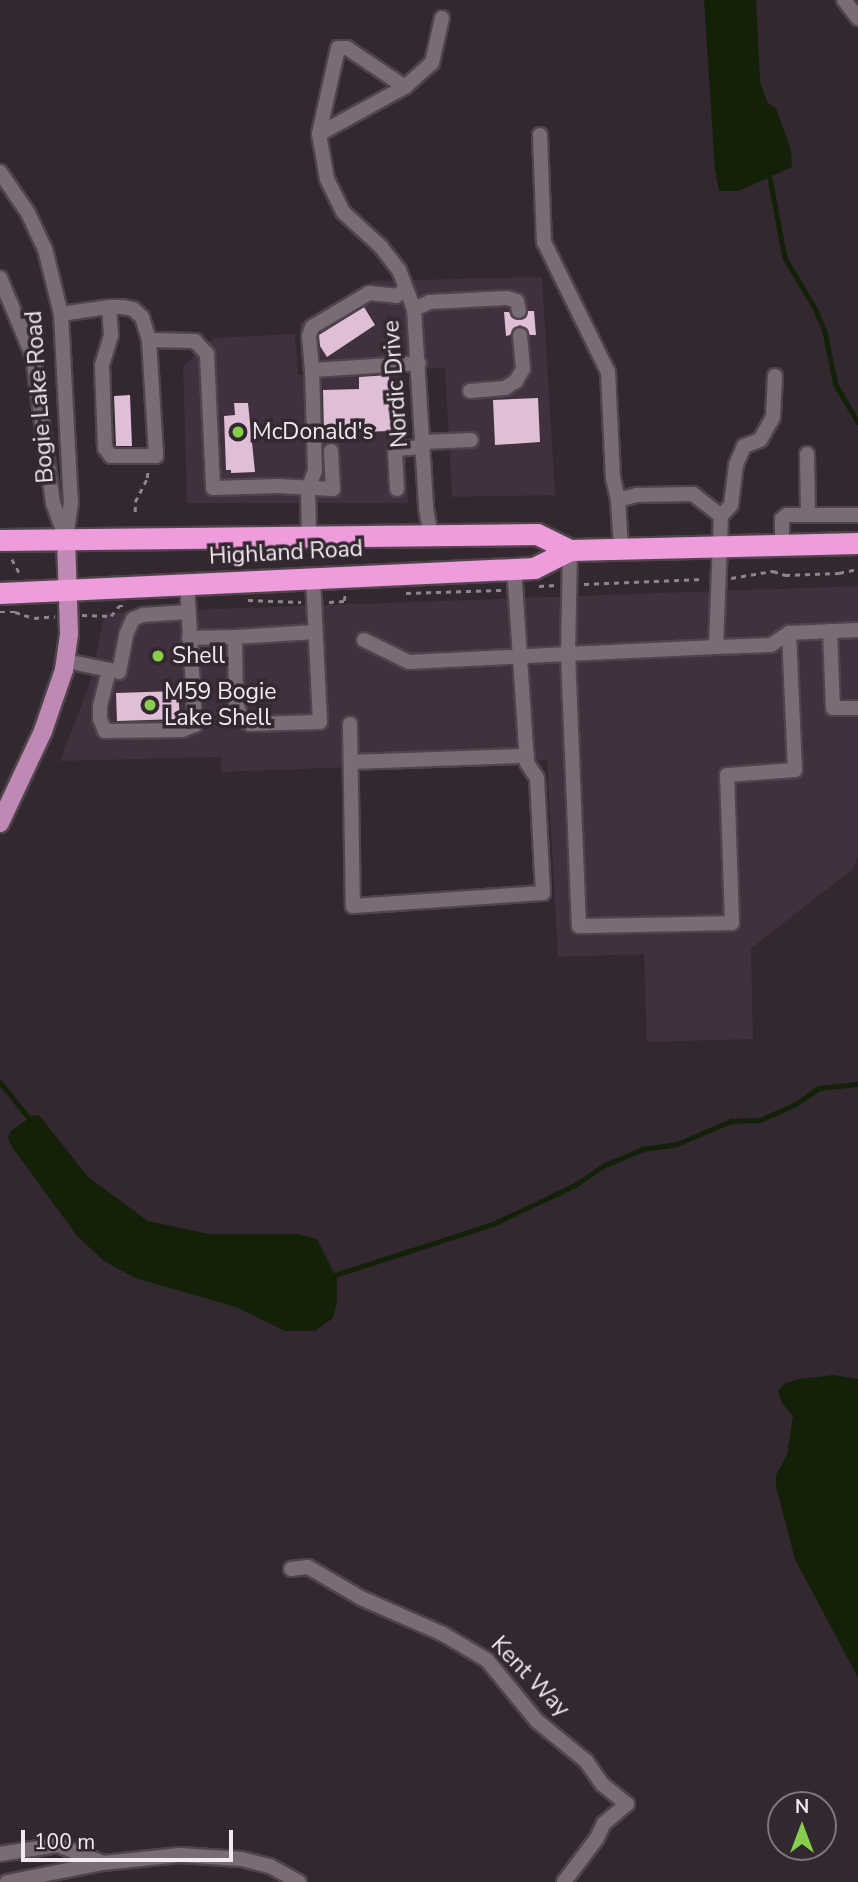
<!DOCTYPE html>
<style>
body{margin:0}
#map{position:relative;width:858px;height:1882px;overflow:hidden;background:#332830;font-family:"Nunito Sans",sans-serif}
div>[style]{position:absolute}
.built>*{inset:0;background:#41303d}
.water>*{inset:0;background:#132109}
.stream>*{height:4.5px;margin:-2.25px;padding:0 2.25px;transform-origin:2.25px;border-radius:2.25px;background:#132109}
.building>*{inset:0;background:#debfd6}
.path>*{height:2.5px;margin-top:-1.25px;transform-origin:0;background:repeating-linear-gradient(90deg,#8f868d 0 5px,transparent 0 10px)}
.roads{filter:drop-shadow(2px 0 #4f444c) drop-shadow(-2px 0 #4f444c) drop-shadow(0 2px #4f444c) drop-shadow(0 -2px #4f444c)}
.minor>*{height:14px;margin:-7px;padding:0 7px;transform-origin:7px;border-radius:7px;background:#7a6c76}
.major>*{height:18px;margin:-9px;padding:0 9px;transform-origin:9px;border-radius:9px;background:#c089b3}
.highway>*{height:21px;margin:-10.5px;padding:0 10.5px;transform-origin:10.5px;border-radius:10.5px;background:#ee9cdc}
.dots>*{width:19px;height:19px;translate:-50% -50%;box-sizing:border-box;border:4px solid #332830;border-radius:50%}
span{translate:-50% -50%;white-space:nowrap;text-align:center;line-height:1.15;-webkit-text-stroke:7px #332830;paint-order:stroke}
.street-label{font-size:23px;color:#f2eaf0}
.poi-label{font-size:23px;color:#f2eaf0}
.left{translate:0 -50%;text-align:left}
.north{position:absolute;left:767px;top:1791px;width:70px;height:70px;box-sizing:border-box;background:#332830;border:2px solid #7f767d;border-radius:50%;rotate:0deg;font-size:19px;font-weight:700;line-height:28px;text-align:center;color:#f2eaf0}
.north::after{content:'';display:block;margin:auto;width:24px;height:32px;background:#86cf4b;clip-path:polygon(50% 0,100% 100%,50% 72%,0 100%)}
.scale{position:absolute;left:21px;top:1830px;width:212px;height:32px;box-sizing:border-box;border:4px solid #f2eaf0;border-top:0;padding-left:9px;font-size:21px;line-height:24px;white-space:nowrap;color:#f2eaf0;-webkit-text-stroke:5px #332830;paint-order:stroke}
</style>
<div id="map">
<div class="built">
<div style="clip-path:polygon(542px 277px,555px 495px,452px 497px,445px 368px,302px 373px,300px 324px,372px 281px)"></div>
<div style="clip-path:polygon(295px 334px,298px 375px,402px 371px,408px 503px,187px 503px,183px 366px,214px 338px)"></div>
<div style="clip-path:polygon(858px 586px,858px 857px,853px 869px,751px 948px,753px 1039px,647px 1042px,644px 954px,558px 957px,547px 760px,221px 772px,221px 757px,60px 761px,91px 680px,105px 613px)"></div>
</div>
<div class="water">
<div style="clip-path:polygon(704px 0,756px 0,760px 81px,767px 102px,776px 108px,791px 150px,792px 167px,739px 191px,719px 191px,715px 170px)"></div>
<div style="clip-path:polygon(39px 1115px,88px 1177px,148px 1221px,209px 1234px,297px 1234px,317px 1239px,337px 1279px,337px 1302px,333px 1318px,315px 1331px,285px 1331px,236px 1307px,135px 1278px,104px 1261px,77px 1236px,12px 1147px,8px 1138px,11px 1131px,32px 1116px)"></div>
<div style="clip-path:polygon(834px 1375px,858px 1379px,858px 1678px,795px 1559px,776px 1487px,776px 1475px,787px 1455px,793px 1416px,782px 1403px,778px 1391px,784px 1384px,799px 1379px)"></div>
</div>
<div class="stream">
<div style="left:770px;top:178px;width:81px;rotate:79.4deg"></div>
<div style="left:785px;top:258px;width:58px;rotate:59deg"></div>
<div style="left:815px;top:308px;width:26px;rotate:67deg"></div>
<div style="left:825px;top:332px;width:54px;rotate:78.3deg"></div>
<div style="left:836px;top:385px;width:43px;rotate:59.3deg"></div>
<div style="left:0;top:1082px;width:46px;rotate:51.1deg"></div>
<div style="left:335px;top:1275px;width:166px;rotate:-17.9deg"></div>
<div style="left:493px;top:1224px;width:91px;rotate:-25.4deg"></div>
<div style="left:575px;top:1185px;width:36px;rotate:-34deg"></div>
<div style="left:605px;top:1165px;width:41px;rotate:-22.8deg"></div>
<div style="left:643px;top:1149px;width:34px;rotate:-8deg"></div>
<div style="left:677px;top:1144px;width:59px;rotate:-23.1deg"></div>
<div style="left:731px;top:1121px;width:29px;rotate:-2deg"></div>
<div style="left:760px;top:1120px;width:37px;rotate:-24deg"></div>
<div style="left:794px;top:1105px;width:30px;rotate:-34deg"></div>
<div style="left:819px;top:1088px;width:39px;rotate:-6deg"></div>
</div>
<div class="building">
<div style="clip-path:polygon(364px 307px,375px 325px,327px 357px,320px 346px,319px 335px)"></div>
<div style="clip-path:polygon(528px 311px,534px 311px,536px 335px,530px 335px,527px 329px,520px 325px,514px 328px,510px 335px,506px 336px,504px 312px,509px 312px,512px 318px,520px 320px)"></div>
<div style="clip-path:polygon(389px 375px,391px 431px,324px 433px,323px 390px,359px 389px,359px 377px)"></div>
<div style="clip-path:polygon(130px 395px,132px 446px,116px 446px,114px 396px)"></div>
<div style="clip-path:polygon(538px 398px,540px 442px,495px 445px,493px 400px)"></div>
<div style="clip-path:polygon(234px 403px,248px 403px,255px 472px,231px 473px,231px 470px,226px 470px,224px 416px,235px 415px)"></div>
<div style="clip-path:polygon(178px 691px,180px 719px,117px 721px,116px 693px)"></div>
</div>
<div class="path">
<div style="left:135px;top:512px;width:10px;rotate:-90deg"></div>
<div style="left:135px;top:502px;width:27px;rotate:-63deg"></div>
<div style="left:147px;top:478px;width:9px;rotate:-84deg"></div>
<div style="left:12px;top:559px;width:17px;rotate:62deg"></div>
<div style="left:731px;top:578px;width:43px;rotate:-9.5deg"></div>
<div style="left:773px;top:571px;width:13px;rotate:18deg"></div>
<div style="left:785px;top:575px;width:54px;rotate:-2.1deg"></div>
<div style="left:839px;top:573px;width:19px;rotate:-12deg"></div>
<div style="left:584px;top:584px;width:119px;rotate:-2.4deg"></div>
<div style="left:539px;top:586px;width:18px;rotate:-3deg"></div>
<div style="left:406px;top:593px;width:95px;rotate:-1.8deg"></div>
<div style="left:248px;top:600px;width:53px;rotate:2.2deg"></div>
<div style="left:329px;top:602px;width:15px;rotate:-4deg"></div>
<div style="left:344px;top:601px;width:6px;rotate:-81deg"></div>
<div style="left:0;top:612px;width:15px"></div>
<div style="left:15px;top:612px;width:20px;rotate:18deg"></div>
<div style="left:34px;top:618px;width:21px;rotate:-5deg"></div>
<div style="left:82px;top:615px;width:29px;rotate:2deg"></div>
<div style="left:111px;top:616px;width:13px;rotate:-51deg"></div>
<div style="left:119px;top:606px;width:4px"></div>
</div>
<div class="roads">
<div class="minor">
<div style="left:844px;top:0;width:23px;rotate:52deg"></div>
<div style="left:405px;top:87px;width:70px;rotate:-146.1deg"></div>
<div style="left:347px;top:48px;width:9px;rotate:180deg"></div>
<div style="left:338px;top:48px;width:88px;rotate:102.5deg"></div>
<div style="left:319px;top:134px;width:46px;rotate:79.9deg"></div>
<div style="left:327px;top:179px;width:37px;rotate:64deg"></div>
<div style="left:343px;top:212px;width:52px;rotate:42.6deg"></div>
<div style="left:381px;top:247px;width:29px;rotate:52deg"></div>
<div style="left:399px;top:270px;width:42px;rotate:69deg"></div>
<div style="left:414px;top:309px;width:199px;rotate:86.5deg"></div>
<div style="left:426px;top:508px;width:27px;rotate:80deg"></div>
<div style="left:319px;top:134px;width:98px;rotate:-28.7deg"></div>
<div style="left:405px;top:87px;width:36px;rotate:-42deg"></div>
<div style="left:432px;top:63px;width:46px;rotate:-77.5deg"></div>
<div style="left:540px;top:135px;width:107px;rotate:87.9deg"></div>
<div style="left:544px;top:242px;width:145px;rotate:63.8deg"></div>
<div style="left:608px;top:372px;width:106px;rotate:87.3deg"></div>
<div style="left:613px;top:478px;width:23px;rotate:77deg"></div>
<div style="left:618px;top:500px;width:49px;rotate:86.5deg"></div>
<div style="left:0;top:172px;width:50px;rotate:55.7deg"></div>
<div style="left:28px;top:213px;width:40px;rotate:65deg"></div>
<div style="left:45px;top:249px;width:67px;rotate:76.2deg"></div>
<div style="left:61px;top:314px;width:188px;rotate:87deg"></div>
<div style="left:71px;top:502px;width:36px;rotate:98deg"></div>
<div style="left:0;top:278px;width:86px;rotate:67.3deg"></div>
<div style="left:33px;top:357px;width:147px;rotate:82.2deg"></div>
<div style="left:53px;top:503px;width:35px;rotate:70deg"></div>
<div style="left:414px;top:309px;width:17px;rotate:-24deg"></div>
<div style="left:430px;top:302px;width:77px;rotate:-3deg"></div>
<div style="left:507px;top:298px;width:10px;rotate:17deg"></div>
<div style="left:517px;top:301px;width:10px;rotate:79deg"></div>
<div style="left:61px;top:314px;width:49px;rotate:-8.3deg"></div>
<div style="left:109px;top:307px;width:13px"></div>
<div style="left:122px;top:307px;width:11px;rotate:10deg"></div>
<div style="left:133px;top:309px;width:12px;rotate:42deg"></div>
<div style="left:142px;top:317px;width:24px;rotate:73deg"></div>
<div style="left:149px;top:340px;width:116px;rotate:86.5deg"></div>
<div style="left:156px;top:456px;width:45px;rotate:180deg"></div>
<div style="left:111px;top:456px;width:10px;rotate:-127deg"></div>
<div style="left:105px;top:448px;width:83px;rotate:-92.1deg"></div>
<div style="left:102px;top:365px;width:31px;rotate:-73deg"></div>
<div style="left:111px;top:335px;width:28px;rotate:-94deg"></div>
<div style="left:149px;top:340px;width:46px;rotate:1.2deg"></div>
<div style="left:195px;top:341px;width:18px;rotate:47deg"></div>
<div style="left:207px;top:354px;width:134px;rotate:87.4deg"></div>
<div style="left:213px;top:488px;width:65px;rotate:-1.8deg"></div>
<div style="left:278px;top:486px;width:55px;rotate:3.1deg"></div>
<div style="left:333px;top:489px;width:38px;rotate:-93deg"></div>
<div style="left:312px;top:370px;width:34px;rotate:-95deg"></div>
<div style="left:309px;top:336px;width:9px;rotate:-72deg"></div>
<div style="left:312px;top:327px;width:66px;rotate:-30.8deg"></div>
<div style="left:369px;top:293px;width:27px;rotate:6deg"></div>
<div style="left:396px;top:296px;width:12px;rotate:-35deg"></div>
<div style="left:775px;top:376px;width:41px;rotate:92.8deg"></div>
<div style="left:773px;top:417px;width:26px;rotate:119deg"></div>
<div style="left:760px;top:440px;width:17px;rotate:159deg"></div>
<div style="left:744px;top:446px;width:21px;rotate:113deg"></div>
<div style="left:736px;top:465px;width:40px;rotate:97.1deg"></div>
<div style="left:731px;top:505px;width:15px;rotate:132deg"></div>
<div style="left:721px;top:516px;width:131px;rotate:92.2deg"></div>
<div style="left:716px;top:647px;width:148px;rotate:177.3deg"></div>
<div style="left:568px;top:654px;width:272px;rotate:87.7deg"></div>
<div style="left:579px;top:926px;width:153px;rotate:-1.1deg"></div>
<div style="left:732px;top:923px;width:148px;rotate:-91.9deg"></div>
<div style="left:727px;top:775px;width:68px;rotate:-4.2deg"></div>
<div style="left:795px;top:770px;width:137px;rotate:-92.5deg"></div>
<div style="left:789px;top:633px;width:69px;rotate:-2.5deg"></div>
<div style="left:470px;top:391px;width:35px;rotate:-5deg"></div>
<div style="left:505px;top:388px;width:13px;rotate:-32deg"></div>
<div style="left:516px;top:381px;width:14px;rotate:-60deg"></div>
<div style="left:523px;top:369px;width:34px;rotate:-95deg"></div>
<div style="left:423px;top:442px;width:48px;rotate:-2.4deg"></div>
<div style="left:807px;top:454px;width:60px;rotate:89deg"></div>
<div style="left:397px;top:489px;width:40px;rotate:-92.9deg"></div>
<div style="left:395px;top:449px;width:28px;rotate:-4deg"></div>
<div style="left:618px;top:500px;width:20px;rotate:-15deg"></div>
<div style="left:637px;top:495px;width:56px;rotate:-1deg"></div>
<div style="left:693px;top:494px;width:36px;rotate:38deg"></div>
<div style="left:309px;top:536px;width:47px;rotate:-91.2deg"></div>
<div style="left:308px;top:489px;width:19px;rotate:-69deg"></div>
<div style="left:315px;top:471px;width:101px;rotate:-91.7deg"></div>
<div style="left:312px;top:370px;width:107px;rotate:-3.7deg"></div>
<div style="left:782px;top:545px;width:26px;rotate:-90deg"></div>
<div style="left:782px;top:519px;width:6px;rotate:-39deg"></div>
<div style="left:787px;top:515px;width:71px"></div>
<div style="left:313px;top:578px;width:144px;rotate:87.2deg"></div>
<div style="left:320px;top:722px;width:70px;rotate:178.4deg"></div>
<div style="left:250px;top:724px;width:11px;rotate:-146deg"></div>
<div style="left:241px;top:718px;width:17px;rotate:-107deg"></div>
<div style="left:236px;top:702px;width:65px;rotate:-90.9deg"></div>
<div style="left:235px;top:637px;width:80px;rotate:-3.6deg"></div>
<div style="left:830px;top:631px;width:77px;rotate:87.8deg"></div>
<div style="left:833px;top:708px;width:25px"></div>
<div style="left:189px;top:638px;width:46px;rotate:-1.2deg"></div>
<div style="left:364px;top:640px;width:50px;rotate:26.1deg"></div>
<div style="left:409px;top:662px;width:159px;rotate:-2.9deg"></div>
<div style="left:568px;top:654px;width:104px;rotate:-88.9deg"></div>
<div style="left:716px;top:647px;width:55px;rotate:-2.1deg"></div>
<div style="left:771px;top:645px;width:22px;rotate:-34deg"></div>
<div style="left:66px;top:661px;width:54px;rotate:11.7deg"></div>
<div style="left:119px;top:672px;width:38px;rotate:-79deg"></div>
<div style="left:126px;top:635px;width:17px;rotate:-66deg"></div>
<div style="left:133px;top:619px;width:11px;rotate:-22deg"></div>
<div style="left:143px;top:615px;width:45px;rotate:-3.8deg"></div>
<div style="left:109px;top:670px;width:37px;rotate:104deg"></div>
<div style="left:100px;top:706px;width:13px;rotate:90deg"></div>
<div style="left:100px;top:719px;width:13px;rotate:67deg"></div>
<div style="left:105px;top:731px;width:77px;rotate:-0.7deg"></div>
<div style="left:182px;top:730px;width:14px;rotate:-21deg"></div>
<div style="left:195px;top:725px;width:141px;rotate:-93.2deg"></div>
<div style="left:350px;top:724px;width:182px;rotate:89.1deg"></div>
<div style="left:353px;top:906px;width:190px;rotate:-3.9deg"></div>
<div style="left:543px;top:893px;width:115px;rotate:-93deg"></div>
<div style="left:537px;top:778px;width:18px;rotate:-124deg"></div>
<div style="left:527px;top:763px;width:194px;rotate:-93.8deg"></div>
<div style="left:351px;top:762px;width:176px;rotate:-2deg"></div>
<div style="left:291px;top:1569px;width:17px;rotate:-7deg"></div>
<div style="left:308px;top:1567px;width:61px;rotate:30.3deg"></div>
<div style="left:361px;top:1598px;width:90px;rotate:23.7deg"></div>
<div style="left:443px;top:1634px;width:51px;rotate:30.6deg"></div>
<div style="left:487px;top:1660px;width:79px;rotate:50.7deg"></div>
<div style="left:537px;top:1721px;width:63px;rotate:39.2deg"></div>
<div style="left:586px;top:1761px;width:28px;rotate:55deg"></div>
<div style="left:602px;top:1784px;width:32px;rotate:39deg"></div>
<div style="left:627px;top:1804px;width:30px;rotate:140deg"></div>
<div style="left:604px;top:1823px;width:17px;rotate:115deg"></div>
<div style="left:597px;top:1838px;width:55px;rotate:126.9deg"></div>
<div style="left:0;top:1854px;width:59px;rotate:-8.8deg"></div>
<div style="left:58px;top:1845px;width:48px;rotate:21.8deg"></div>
<div style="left:7px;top:1882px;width:98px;rotate:-11.2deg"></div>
<div style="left:103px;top:1863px;width:77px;rotate:-5.9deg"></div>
<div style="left:180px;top:1855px;width:61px;rotate:3.8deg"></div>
<div style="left:241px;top:1859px;width:30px;rotate:14deg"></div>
<div style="left:270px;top:1866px;width:33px;rotate:29deg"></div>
</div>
<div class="major">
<div style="left:0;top:823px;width:102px;rotate:-64.9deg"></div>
<div style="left:43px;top:731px;width:65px;rotate:-71deg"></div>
<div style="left:64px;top:670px;width:37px;rotate:-82deg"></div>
<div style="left:69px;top:633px;width:95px;rotate:-91.8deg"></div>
</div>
<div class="highway">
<div style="left:0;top:540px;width:537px;rotate:-0.64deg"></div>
<div style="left:537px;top:534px;width:37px;rotate:26deg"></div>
<div style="left:0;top:593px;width:535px;rotate:-2.68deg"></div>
<div style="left:534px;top:568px;width:40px;rotate:-26.6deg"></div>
<div style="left:570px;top:550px;width:288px;rotate:-1.4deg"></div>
</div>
</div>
<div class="dots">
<div style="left:238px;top:432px;background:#86cf4b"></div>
<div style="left:158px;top:656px;background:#86cf4b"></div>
<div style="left:150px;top:705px;background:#86cf4b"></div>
</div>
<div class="street-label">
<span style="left:396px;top:384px;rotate:-94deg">Nordic Drive</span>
<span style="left:40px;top:397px;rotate:-94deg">Bogie Lake Road</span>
<span style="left:286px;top:553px;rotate:-3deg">Highland Road</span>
<span style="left:530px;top:1677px;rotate:46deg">Kent Way</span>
</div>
<div class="poi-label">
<span class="left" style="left:252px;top:432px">McDonald's</span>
<span class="left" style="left:172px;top:656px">Shell</span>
<span class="left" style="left:164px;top:705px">M59 Bogie<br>Lake Shell</span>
</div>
<div class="north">N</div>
<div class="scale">100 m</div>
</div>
